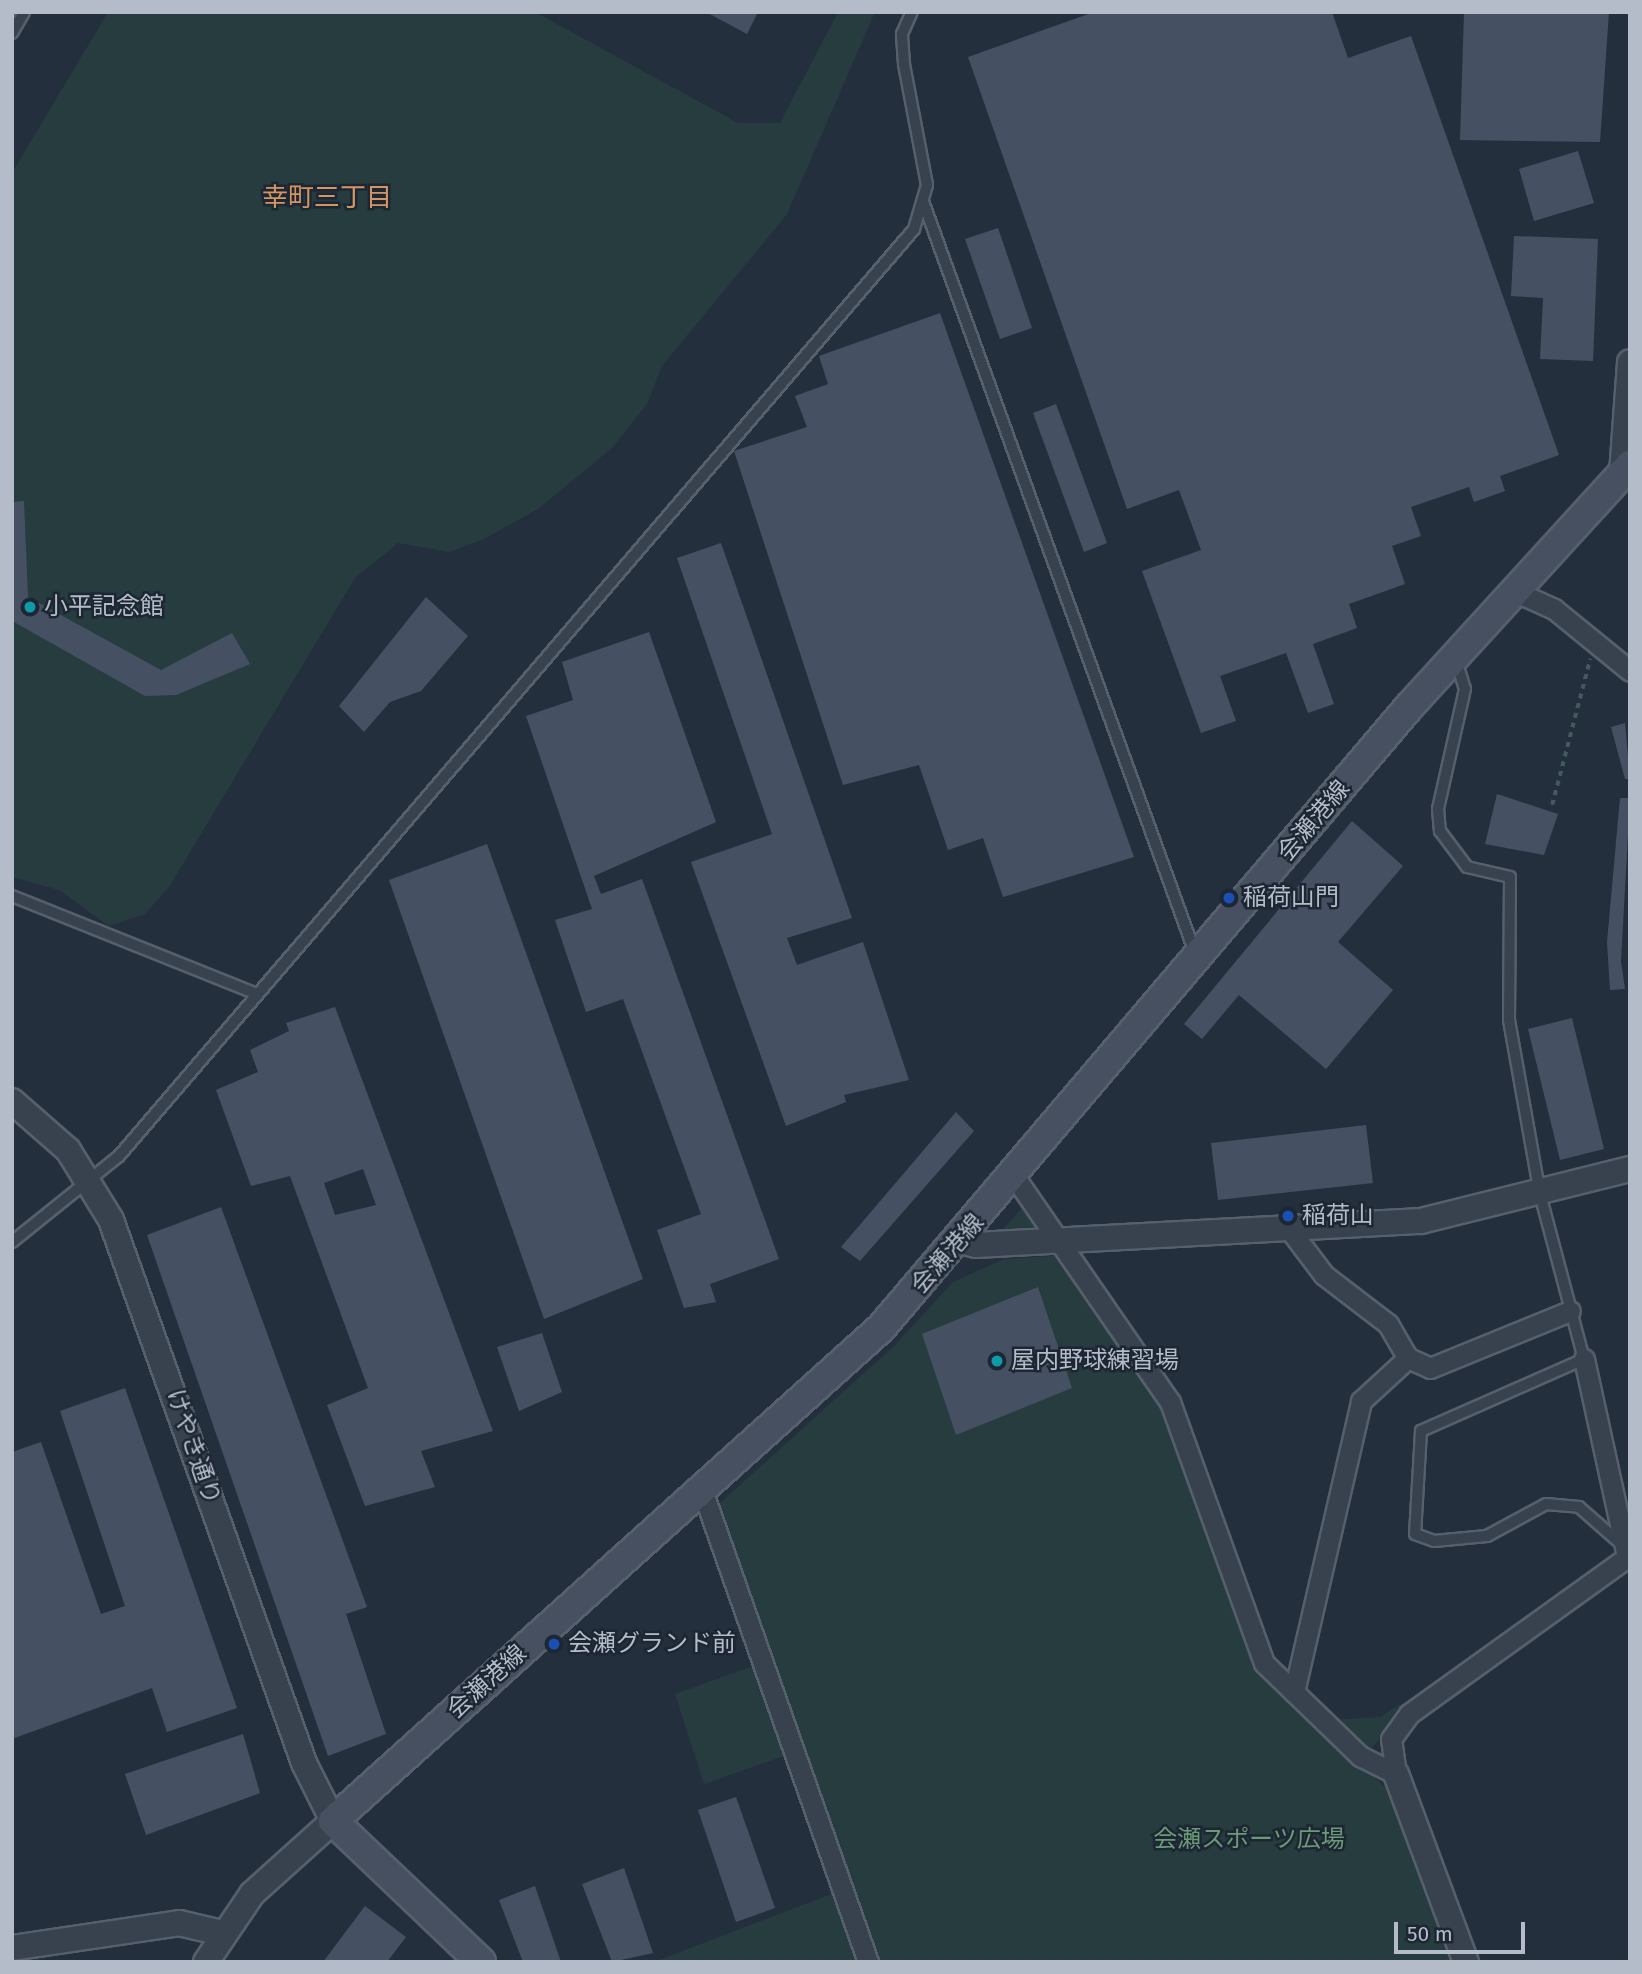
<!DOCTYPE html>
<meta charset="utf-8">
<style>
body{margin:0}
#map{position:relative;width:1642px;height:1974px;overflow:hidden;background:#242f3e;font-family:"Fira Sans","Noto Sans JP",sans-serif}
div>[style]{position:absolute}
.green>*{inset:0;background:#263c3f}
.building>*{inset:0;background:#455162}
.path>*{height:3.5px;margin-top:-1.75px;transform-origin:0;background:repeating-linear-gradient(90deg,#44595c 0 5px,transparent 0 10px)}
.roads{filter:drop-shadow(2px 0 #565f6c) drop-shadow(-2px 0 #565f6c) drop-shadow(0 2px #565f6c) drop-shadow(0 -2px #565f6c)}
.service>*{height:10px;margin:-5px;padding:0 5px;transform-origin:5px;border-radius:5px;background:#38414e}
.minor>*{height:19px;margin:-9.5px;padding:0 9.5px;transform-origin:9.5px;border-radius:9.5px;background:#38414e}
.tertiary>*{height:24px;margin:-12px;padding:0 12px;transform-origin:12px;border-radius:12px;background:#38414e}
.secondary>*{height:28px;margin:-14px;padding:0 14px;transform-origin:14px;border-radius:14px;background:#465061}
.dots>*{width:19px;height:19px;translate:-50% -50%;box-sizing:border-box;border:4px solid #1d2633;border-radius:50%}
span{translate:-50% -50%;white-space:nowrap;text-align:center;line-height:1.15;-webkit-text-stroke:5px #1d2633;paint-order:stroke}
.poi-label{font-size:24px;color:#b4bcc9}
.left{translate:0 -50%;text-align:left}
.street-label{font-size:24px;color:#b4bcc9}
.park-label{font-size:24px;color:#6b9a76}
.neighbourhood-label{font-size:26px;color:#d59563}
.frame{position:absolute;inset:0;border:14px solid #b4bcc9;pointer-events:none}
.scale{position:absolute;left:1394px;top:1922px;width:131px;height:32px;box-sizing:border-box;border:4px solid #b4bcc9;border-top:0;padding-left:9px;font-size:21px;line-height:24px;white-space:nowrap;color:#b4bcc9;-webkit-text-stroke:5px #1d2633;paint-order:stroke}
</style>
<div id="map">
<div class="green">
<div style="clip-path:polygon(108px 12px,535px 12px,738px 123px,780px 123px,838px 12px,875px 12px,787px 214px,662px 366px,647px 404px,612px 448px,538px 509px,484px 539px,449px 552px,398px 543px,355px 578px,169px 887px,145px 914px,109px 926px,59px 890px,12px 877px,12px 173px)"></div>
<div style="clip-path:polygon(1026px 1204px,1039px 1227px,1004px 1234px,1001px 1231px)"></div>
<div style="clip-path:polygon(1064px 1255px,1165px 1407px,1256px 1668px,1388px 1790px,1451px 1962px,654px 1962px,847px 1888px,801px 1750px,704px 1784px,675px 1694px,772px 1659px,719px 1504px,894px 1346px,953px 1282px,1004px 1259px)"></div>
<div style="clip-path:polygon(1400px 1704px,1406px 1709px,1369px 1751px,1334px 1720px,1380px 1717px)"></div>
</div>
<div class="building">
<div style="clip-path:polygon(706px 12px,758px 12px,747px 34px)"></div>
<div style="clip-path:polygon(1094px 12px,1332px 12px,1348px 58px,1411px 36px,1559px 455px,1500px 476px,1505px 491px,1474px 502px,1469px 487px,1411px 507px,1421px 536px,1392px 546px,1405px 584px,1349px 604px,1357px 628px,1313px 644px,1334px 704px,1308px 713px,1286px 653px,1220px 676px,1236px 721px,1201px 733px,1142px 571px,1201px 550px,1179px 490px,1127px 509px,968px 57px)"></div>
<div style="clip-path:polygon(1464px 12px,1609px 12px,1600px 142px,1460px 140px)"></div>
<div style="clip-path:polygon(1578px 151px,1594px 203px,1534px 221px,1519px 169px)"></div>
<div style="clip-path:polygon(998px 228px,1032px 328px,1000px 339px,965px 239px)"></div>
<div style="clip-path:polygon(1514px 236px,1598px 239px,1593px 361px,1540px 359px,1543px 298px,1511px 296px)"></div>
<div style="clip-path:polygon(940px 313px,1134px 857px,1003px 897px,983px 838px,948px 850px,919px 765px,843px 785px,734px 451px,807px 427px,795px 396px,828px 384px,819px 356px)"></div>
<div style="clip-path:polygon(1056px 404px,1107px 543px,1084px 552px,1033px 413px)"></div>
<div style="clip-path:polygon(24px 501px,28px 597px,161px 670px,232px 633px,250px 664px,176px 695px,145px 696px,14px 622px,12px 502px)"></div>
<div style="clip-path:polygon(721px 543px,852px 918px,787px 938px,797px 965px,863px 942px,909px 1080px,844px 1095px,846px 1102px,786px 1126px,691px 862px,772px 834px,677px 558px)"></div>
<div style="clip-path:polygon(426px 597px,468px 636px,421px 691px,390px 702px,364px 732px,339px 706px)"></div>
<div style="clip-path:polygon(649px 632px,716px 822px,594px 876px,601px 894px,642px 879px,779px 1259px,710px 1284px,716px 1302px,684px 1308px,657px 1230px,701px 1214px,623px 999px,586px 1012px,555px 920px,592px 909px,526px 716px,573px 700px,562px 662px)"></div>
<div style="clip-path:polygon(1625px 723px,1630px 779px,1625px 779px,1611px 727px)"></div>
<div style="clip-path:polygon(1497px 794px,1558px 814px,1544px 855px,1485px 844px)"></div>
<div style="clip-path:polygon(1620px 798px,1630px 798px,1621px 961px,1625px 989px,1610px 990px,1607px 942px)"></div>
<div style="clip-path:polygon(1352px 821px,1403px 866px,1338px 942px,1393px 990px,1326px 1069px,1239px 995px,1202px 1039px,1184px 1024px)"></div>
<div style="clip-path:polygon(487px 844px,643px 1279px,544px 1319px,389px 880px)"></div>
<div style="clip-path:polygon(evenodd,335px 1007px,493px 1431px,421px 1451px,435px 1487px,365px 1506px,327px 1405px,368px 1388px,290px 1176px,251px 1186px,216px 1090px,258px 1072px,250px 1050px,289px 1031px,286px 1023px,335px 1007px,363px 1169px,376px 1205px,335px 1215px,324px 1183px,363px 1169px)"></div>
<div style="clip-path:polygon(1572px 1018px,1604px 1149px,1560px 1160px,1528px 1029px)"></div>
<div style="clip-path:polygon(956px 1112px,974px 1131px,860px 1261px,841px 1247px)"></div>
<div style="clip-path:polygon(1366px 1125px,1373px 1183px,1218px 1200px,1211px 1143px)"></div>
<div style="clip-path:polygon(221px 1207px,367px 1607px,346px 1614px,386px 1734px,328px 1756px,147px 1235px)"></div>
<div style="clip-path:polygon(1038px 1287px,1072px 1388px,956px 1435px,922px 1334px)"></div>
<div style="clip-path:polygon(542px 1333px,562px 1392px,519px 1411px,497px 1347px)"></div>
<div style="clip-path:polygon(125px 1388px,237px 1708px,167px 1732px,152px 1688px,12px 1739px,12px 1452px,41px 1442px,101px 1614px,125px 1606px,60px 1411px)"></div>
<div style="clip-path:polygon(243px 1734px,260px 1793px,146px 1835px,125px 1774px)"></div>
<div style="clip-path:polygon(736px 1797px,775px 1908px,736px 1922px,698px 1810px)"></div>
<div style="clip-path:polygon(624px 1868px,653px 1953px,612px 1962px,582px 1884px)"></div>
<div style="clip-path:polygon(535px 1886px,561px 1962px,523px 1962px,499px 1900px)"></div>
<div style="clip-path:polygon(365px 1906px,406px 1937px,387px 1962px,323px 1962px)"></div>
</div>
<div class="path">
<div style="left:1552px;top:805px;width:151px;rotate:-75.4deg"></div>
</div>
<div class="roads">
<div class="service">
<div style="left:12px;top:33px;width:24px;rotate:-60deg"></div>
<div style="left:924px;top:204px;width:797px;rotate:70.11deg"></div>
<div style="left:1456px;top:660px;width:30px;rotate:73deg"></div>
<div style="left:1465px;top:689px;width:123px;rotate:102.7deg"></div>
<div style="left:1438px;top:809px;width:22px;rotate:85deg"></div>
<div style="left:1440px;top:831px;width:45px;rotate:53.1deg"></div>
<div style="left:1467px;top:867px;width:44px;rotate:13.1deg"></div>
<div style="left:1510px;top:877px;width:143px;rotate:90.4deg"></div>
<div style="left:1509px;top:1020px;width:177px;rotate:79.9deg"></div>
<div style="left:1540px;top:1194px;width:171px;rotate:75.1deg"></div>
<div style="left:1584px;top:1359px;width:178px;rotate:156.2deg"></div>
<div style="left:1421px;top:1431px;width:103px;rotate:93.3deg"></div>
<div style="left:1415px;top:1534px;width:20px;rotate:20deg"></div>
<div style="left:1434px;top:1541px;width:53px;rotate:-5.4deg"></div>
<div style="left:1487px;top:1536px;width:67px;rotate:-28.5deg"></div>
<div style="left:1546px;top:1504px;width:33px;rotate:5deg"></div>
<div style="left:1579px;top:1507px;width:53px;rotate:41.2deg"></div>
<div style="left:12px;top:896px;width:261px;rotate:21.8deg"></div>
<div style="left:12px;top:1242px;width:137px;rotate:-38.8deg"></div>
<div style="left:119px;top:1156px;width:1221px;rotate:-49.38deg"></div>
<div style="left:914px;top:229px;width:46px;rotate:-73.5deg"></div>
<div style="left:927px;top:185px;width:123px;rotate:-100.8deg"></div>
<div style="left:904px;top:64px;width:30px;rotate:-94deg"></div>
<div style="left:902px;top:34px;width:24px;rotate:-66deg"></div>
</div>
<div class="minor">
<div style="left:1514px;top:591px;width:44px;rotate:24.2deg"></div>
<div style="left:1554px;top:609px;width:98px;rotate:39.2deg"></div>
<div style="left:1014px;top:1176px;width:275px;rotate:55.4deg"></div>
<div style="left:1170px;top:1402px;width:277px;rotate:70.2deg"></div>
<div style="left:1264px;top:1663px;width:134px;rotate:44.1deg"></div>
<div style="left:1360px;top:1756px;width:40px;rotate:26.6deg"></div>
<div style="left:1290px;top:1230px;width:56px;rotate:52.9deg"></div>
<div style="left:1324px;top:1275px;width:81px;rotate:37.4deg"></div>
<div style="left:1388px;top:1324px;width:39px;rotate:60deg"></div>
<div style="left:1408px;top:1358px;width:24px;rotate:24deg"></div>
<div style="left:1430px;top:1368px;width:151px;rotate:-22.2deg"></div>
<div style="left:1584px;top:1359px;width:203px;rotate:77.7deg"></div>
<div style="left:702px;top:1490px;width:500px;rotate:70.62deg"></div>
<div style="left:1294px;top:1692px;width:299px;rotate:-77deg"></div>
<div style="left:1361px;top:1401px;width:64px;rotate:-42.5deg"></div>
<div style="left:1396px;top:1774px;width:35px;rotate:-98deg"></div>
<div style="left:1391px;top:1739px;width:31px;rotate:-54deg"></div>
<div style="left:1409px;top:1714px;width:272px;rotate:-35.7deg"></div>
</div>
<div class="tertiary">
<div style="left:1622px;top:474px;width:112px;rotate:-85.9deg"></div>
<div style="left:12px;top:1101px;width:74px;rotate:41.2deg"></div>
<div style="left:68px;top:1150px;width:82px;rotate:58.4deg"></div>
<div style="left:111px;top:1220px;width:576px;rotate:70.43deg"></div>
<div style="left:304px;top:1763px;width:65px;rotate:63.4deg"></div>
<div style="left:333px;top:1821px;width:109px;rotate:138deg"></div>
<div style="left:252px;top:1894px;width:82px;rotate:124.1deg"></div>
<div style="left:960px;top:1241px;width:16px;rotate:14deg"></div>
<div style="left:976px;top:1245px;width:446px;rotate:-3.1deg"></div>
<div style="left:1421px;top:1221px;width:215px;rotate:-14deg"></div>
<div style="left:1396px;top:1774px;width:201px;rotate:69.6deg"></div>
<div style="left:12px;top:1948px;width:169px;rotate:-8.5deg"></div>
<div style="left:179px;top:1923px;width:44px;rotate:13.1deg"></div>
</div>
<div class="secondary">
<div style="left:481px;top:1962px;width:204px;rotate:-136.4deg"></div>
<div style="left:333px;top:1821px;width:737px;rotate:-41.98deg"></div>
<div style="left:881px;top:1328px;width:815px;rotate:-49.63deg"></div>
<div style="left:1409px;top:707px;width:328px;rotate:-47.6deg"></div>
</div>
</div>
<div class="dots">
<div style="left:30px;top:607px;background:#0f9aa8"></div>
<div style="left:1229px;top:898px;background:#1a4fb4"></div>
<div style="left:1288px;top:1216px;background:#1a4fb4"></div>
<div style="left:997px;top:1361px;background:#0f9aa8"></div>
<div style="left:554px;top:1644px;background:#1a4fb4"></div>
</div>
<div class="poi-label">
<span class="left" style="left:44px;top:607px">小平記念館</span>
<span class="left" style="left:1243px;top:898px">稲荷山門</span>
<span class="left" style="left:1302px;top:1216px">稲荷山</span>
<span class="left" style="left:1011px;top:1361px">屋内野球練習場</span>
<span class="left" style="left:568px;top:1644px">会瀬グランド前</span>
</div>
<div class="street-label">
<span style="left:1314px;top:821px;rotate:-50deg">会瀬港線</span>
<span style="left:948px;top:1254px;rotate:-49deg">会瀬港線</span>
<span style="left:193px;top:1447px;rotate:71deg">けやき通り</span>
<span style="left:487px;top:1682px;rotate:-42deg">会瀬港線</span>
</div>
<div class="park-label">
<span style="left:1249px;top:1840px">会瀬スポーツ広場</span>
</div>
<div class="neighbourhood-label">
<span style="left:327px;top:198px">幸町三丁目</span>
</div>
<div class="frame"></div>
<div class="scale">50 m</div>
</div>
